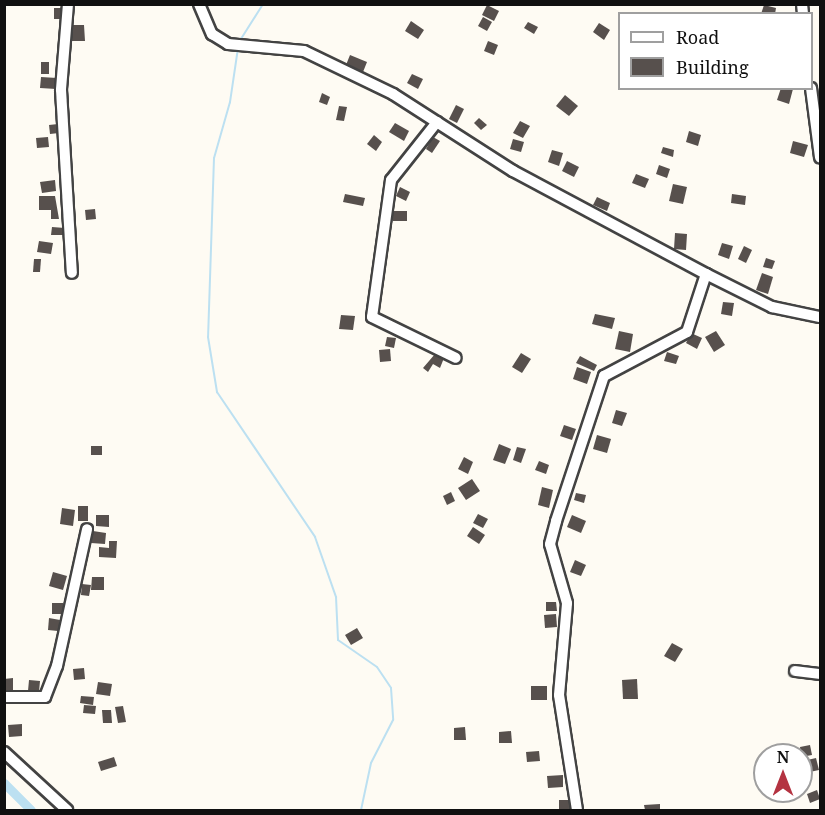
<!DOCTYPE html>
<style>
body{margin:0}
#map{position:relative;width:825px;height:815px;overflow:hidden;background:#fefbf3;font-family:"Noto Serif",serif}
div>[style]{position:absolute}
.stream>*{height:2px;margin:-1px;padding:0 1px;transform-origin:1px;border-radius:1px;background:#bce0f1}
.canal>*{height:9px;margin:-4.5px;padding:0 4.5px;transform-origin:4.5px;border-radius:4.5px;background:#bce0f1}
.building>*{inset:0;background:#57504d}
.roads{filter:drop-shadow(2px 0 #434343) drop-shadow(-2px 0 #434343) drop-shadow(0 2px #434343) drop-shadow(0 -2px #434343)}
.minor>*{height:10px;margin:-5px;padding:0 5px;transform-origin:5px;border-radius:5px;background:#fff}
span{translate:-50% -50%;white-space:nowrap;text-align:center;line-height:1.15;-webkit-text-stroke:6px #fff;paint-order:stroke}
.frame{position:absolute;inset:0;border:6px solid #101010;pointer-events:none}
.legend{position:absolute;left:618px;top:12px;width:195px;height:78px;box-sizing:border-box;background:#fff;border:2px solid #9f9f9f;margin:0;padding:8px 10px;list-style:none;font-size:18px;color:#101010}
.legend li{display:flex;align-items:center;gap:12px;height:30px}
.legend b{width:30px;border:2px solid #9f9f9f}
.north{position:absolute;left:753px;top:743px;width:60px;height:60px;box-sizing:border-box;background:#fff;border:2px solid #9f9f9f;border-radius:50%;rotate:0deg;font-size:16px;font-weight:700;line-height:24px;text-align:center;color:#101010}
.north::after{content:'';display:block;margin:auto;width:21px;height:27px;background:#b43341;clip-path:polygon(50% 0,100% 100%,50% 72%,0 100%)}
</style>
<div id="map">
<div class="stream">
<div style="left:239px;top:42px;width:45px;rotate:-57.7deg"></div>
<div style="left:238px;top:48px;width:55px;rotate:98.4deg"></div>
<div style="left:230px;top:102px;width:58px;rotate:105.9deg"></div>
<div style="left:214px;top:158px;width:179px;rotate:91.9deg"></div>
<div style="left:208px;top:337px;width:56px;rotate:80.7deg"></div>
<div style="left:217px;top:392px;width:175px;rotate:55.9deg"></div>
<div style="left:315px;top:537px;width:64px;rotate:70.7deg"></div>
<div style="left:336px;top:597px;width:43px;rotate:87.3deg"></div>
<div style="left:338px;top:640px;width:47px;rotate:34.7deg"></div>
<div style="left:377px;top:667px;width:25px;rotate:56deg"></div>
<div style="left:391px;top:688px;width:32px;rotate:86deg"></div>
<div style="left:393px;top:720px;width:48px;rotate:117.1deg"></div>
<div style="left:371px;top:763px;width:48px;rotate:102deg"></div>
</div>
<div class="canal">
<div style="left:4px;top:783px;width:38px;rotate:45deg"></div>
</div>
<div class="building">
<div style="clip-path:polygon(487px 5px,499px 11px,494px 21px,482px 15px)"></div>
<div style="clip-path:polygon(764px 5px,776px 8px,775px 14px,761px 14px)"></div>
<div style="clip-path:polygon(54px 8px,65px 8px,66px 19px,54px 19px)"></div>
<div style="clip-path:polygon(483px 17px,492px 22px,487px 31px,478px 26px)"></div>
<div style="clip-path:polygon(411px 21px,424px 30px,418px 39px,405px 31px)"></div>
<div style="clip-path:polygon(528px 22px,538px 27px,534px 34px,524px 28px)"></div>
<div style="clip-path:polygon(599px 23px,610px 30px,604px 40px,593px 32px)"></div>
<div style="clip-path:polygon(71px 25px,84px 25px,85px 41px,71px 41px)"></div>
<div style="clip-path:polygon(488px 41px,498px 45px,494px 55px,484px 51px)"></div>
<div style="clip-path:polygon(350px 55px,367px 62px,363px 72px,346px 65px)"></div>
<div style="clip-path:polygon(41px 62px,49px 62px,49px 74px,41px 74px)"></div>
<div style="clip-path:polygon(412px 74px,423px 79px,418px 89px,407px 83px)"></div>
<div style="clip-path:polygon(41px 77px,57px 78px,56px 89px,40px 88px)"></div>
<div style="clip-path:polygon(781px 88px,793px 89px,789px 104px,777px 100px)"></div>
<div style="clip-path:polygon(322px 93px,330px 97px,327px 105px,319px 102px)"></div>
<div style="clip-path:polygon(565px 95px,578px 106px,569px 116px,556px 106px)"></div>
<div style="clip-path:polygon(456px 105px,464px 109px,457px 123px,449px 119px)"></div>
<div style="clip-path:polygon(339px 106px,347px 107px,344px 121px,336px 120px)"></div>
<div style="clip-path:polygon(479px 118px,487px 125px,481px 130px,474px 123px)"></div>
<div style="clip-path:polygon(520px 121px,530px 126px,523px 138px,513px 133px)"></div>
<div style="clip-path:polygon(395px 123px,409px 131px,404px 141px,389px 132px)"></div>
<div style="clip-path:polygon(58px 124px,59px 133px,50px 134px,49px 125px)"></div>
<div style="clip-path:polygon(689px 131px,701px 135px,698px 146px,686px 142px)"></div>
<div style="clip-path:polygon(374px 135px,382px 142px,376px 151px,367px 144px)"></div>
<div style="clip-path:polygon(48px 137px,49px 147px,37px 148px,36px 138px)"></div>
<div style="clip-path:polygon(433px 137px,440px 141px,432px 153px,426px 149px)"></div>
<div style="clip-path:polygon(513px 139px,524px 142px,521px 152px,510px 149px)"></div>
<div style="clip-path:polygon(793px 141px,808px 145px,804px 157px,790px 153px)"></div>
<div style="clip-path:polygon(663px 147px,674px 150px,673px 157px,661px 153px)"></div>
<div style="clip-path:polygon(552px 150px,563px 153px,559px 166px,548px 162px)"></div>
<div style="clip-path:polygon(567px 161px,579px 167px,574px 177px,562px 171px)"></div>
<div style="clip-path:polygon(659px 165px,670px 169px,667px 178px,656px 174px)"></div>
<div style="clip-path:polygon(636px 174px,649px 179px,645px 188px,632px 183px)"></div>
<div style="clip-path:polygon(55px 180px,56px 191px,42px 193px,40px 182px)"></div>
<div style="clip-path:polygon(673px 184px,687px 187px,683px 204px,669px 201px)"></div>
<div style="clip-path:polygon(400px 187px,410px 192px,406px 201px,396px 196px)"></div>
<div style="clip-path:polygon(345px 194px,365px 198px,363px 206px,343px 202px)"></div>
<div style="clip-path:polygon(732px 194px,746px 196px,745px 205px,731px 203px)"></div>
<div style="clip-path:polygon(39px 196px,55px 196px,59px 219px,51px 219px,51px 210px,39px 210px)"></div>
<div style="clip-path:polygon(597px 197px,610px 203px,607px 211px,593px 205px)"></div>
<div style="clip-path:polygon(95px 209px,96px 219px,86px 220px,85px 210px)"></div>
<div style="clip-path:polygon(393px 211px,407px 211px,407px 221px,393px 221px)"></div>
<div style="clip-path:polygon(52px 227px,65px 228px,65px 235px,51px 235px)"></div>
<div style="clip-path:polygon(675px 233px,687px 234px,686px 250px,674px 249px)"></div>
<div style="clip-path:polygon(39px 241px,53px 243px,51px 254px,37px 252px)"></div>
<div style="clip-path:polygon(722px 243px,733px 246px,729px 259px,718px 255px)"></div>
<div style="clip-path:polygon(744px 246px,752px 250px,746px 263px,738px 259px)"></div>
<div style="clip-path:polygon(766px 258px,775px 261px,772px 269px,763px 267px)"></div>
<div style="clip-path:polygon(34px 259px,41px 259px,40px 272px,33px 272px)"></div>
<div style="clip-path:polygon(762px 273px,773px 277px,768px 294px,756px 290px)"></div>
<div style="clip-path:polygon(723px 302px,734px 303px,732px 316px,721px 314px)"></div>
<div style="clip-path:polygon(595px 314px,615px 318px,612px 329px,592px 324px)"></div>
<div style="clip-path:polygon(341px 315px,355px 316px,353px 330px,339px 329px)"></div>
<div style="clip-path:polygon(619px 331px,633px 334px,630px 352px,615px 349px)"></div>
<div style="clip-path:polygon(716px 331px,725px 345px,714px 352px,705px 337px)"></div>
<div style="clip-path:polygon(691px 333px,702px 338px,697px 349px,686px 343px)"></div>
<div style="clip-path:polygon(387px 337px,396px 338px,394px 348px,385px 346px)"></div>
<div style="clip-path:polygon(390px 349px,391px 361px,380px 362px,379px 350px)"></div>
<div style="clip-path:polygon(667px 352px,679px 356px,676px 364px,664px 361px)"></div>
<div style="clip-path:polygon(521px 353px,531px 359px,522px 373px,512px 367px)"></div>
<div style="clip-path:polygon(435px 354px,444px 358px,440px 368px,433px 364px,428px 372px,423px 368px)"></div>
<div style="clip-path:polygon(580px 356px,597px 365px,594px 371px,576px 363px)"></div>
<div style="clip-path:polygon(577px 367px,591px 372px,587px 384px,573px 379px)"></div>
<div style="clip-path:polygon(616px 410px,627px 413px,622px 426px,612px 423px)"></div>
<div style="clip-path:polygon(564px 425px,576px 429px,572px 440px,560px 436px)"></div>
<div style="clip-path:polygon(597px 435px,611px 439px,607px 453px,593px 449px)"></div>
<div style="clip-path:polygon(499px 444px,511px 449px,505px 464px,493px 460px)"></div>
<div style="clip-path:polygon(91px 446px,102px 446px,102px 455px,91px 455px)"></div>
<div style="clip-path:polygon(517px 447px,526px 449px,521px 463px,513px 460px)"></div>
<div style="clip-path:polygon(464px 457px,473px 462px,468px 474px,458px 469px)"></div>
<div style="clip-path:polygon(539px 461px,549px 465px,546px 474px,535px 470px)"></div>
<div style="clip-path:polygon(472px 479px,480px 491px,466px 500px,458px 488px)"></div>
<div style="clip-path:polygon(542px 487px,553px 490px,549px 508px,538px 505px)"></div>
<div style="clip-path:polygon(451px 492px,455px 501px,447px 505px,443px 496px)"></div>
<div style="clip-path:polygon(576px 493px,586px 495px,584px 503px,574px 500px)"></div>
<div style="clip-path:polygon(78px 506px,88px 506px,88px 521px,78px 521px)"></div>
<div style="clip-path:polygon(62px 508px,75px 510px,73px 526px,60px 524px)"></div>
<div style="clip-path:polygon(478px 514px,488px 519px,483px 528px,473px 523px)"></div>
<div style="clip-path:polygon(96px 515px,109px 515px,109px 527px,96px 526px)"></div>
<div style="clip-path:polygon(572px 515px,586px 521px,581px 533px,567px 527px)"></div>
<div style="clip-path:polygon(473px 527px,485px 535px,479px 544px,467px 536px)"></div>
<div style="clip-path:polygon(93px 531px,106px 533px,105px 544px,91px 543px)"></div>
<div style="clip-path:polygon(109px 541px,117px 541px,116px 558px,99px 557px,99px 547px,109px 548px)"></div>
<div style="clip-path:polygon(575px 560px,586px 565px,581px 576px,570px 572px)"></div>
<div style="clip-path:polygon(53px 572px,67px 576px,63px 590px,49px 586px)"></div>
<div style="clip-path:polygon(92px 577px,104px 577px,104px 590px,91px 590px)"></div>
<div style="clip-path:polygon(82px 584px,91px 585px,89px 596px,81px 595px)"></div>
<div style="clip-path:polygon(546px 602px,556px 602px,557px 611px,546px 611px)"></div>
<div style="clip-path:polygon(52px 603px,63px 603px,63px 614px,52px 614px)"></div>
<div style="clip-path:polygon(556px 614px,557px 627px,545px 628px,544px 615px)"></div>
<div style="clip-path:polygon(49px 618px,60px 620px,58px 631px,48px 630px)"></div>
<div style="clip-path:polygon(357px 628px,363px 638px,351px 645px,345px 635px)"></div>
<div style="clip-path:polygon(672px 643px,683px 649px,675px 662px,664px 656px)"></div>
<div style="clip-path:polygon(84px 668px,85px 679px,74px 680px,73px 669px)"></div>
<div style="clip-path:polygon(13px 678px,13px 692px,4px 692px,4px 679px)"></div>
<div style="clip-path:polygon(637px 679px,638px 699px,623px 699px,622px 680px)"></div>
<div style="clip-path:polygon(29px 680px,40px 681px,39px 692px,28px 691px)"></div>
<div style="clip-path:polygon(98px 682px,112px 684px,110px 696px,96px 694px)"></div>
<div style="clip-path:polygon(531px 686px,547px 686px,547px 700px,531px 700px)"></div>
<div style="clip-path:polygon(81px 696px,94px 697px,93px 705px,80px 703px)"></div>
<div style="clip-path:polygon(84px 705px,96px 706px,95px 714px,83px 713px)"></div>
<div style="clip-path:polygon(123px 706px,126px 722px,118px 723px,115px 707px)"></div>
<div style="clip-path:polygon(102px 710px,111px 710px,112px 723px,103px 723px)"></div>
<div style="clip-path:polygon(22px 724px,22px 736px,9px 737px,8px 725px)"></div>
<div style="clip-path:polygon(465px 727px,466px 740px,454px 740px,454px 728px)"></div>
<div style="clip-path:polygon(511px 731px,512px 743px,499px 743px,499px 732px)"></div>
<div style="clip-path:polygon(810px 745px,812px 755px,801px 757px,800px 747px)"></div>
<div style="clip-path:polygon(539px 751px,540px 761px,527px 762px,526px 752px)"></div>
<div style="clip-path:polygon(114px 757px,117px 766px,101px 771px,98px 762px)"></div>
<div style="clip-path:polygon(816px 758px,819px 770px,805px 773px,803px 761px)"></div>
<div style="clip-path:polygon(563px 775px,563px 787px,548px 788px,547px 776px)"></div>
<div style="clip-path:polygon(817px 790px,820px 799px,810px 803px,807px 794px)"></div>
<div style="clip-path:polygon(559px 800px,570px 800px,570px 810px,559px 810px)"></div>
<div style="clip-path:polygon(660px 804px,660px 810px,645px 810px,644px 805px)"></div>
</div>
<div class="roads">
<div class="minor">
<div style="left:68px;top:4px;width:86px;rotate:94.7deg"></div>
<div style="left:61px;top:90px;width:183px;rotate:86.6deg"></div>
<div style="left:199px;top:4px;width:33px;rotate:67deg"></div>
<div style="left:212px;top:34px;width:19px;rotate:32deg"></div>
<div style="left:228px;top:44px;width:76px;rotate:5.3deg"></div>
<div style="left:304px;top:51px;width:99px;rotate:25.8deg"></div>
<div style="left:393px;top:94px;width:143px;rotate:32.7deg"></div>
<div style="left:513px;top:171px;width:219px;rotate:28.1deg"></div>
<div style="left:706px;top:274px;width:74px;rotate:26.6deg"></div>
<div style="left:772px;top:307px;width:49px;rotate:11.8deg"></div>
<div style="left:802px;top:4px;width:10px;rotate:84deg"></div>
<div style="left:811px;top:88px;width:70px;rotate:82.6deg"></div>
<div style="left:437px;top:122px;width:74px;rotate:128.4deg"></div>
<div style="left:391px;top:180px;width:138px;rotate:97.9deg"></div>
<div style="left:372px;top:317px;width:93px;rotate:26deg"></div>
<div style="left:795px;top:671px;width:25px;rotate:7deg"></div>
<div style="left:4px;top:697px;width:41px"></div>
<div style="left:45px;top:697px;width:33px;rotate:-69deg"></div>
<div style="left:57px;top:666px;width:140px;rotate:-77.6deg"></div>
<div style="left:4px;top:752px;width:86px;rotate:42.6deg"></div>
<div style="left:577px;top:810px;width:116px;rotate:-98.9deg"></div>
<div style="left:559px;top:695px;width:92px;rotate:-85deg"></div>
<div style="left:567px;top:603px;width:61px;rotate:-106.1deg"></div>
<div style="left:550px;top:544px;width:24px;rotate:-75deg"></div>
<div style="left:556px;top:521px;width:153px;rotate:-71.7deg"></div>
<div style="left:604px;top:376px;width:94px;rotate:-27.9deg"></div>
<div style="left:687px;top:332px;width:61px;rotate:-71.9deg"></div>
</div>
</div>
<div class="frame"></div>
<ul class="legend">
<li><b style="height:8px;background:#fff"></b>Road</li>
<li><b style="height:16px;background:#57504d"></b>Building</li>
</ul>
<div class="north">N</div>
</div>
